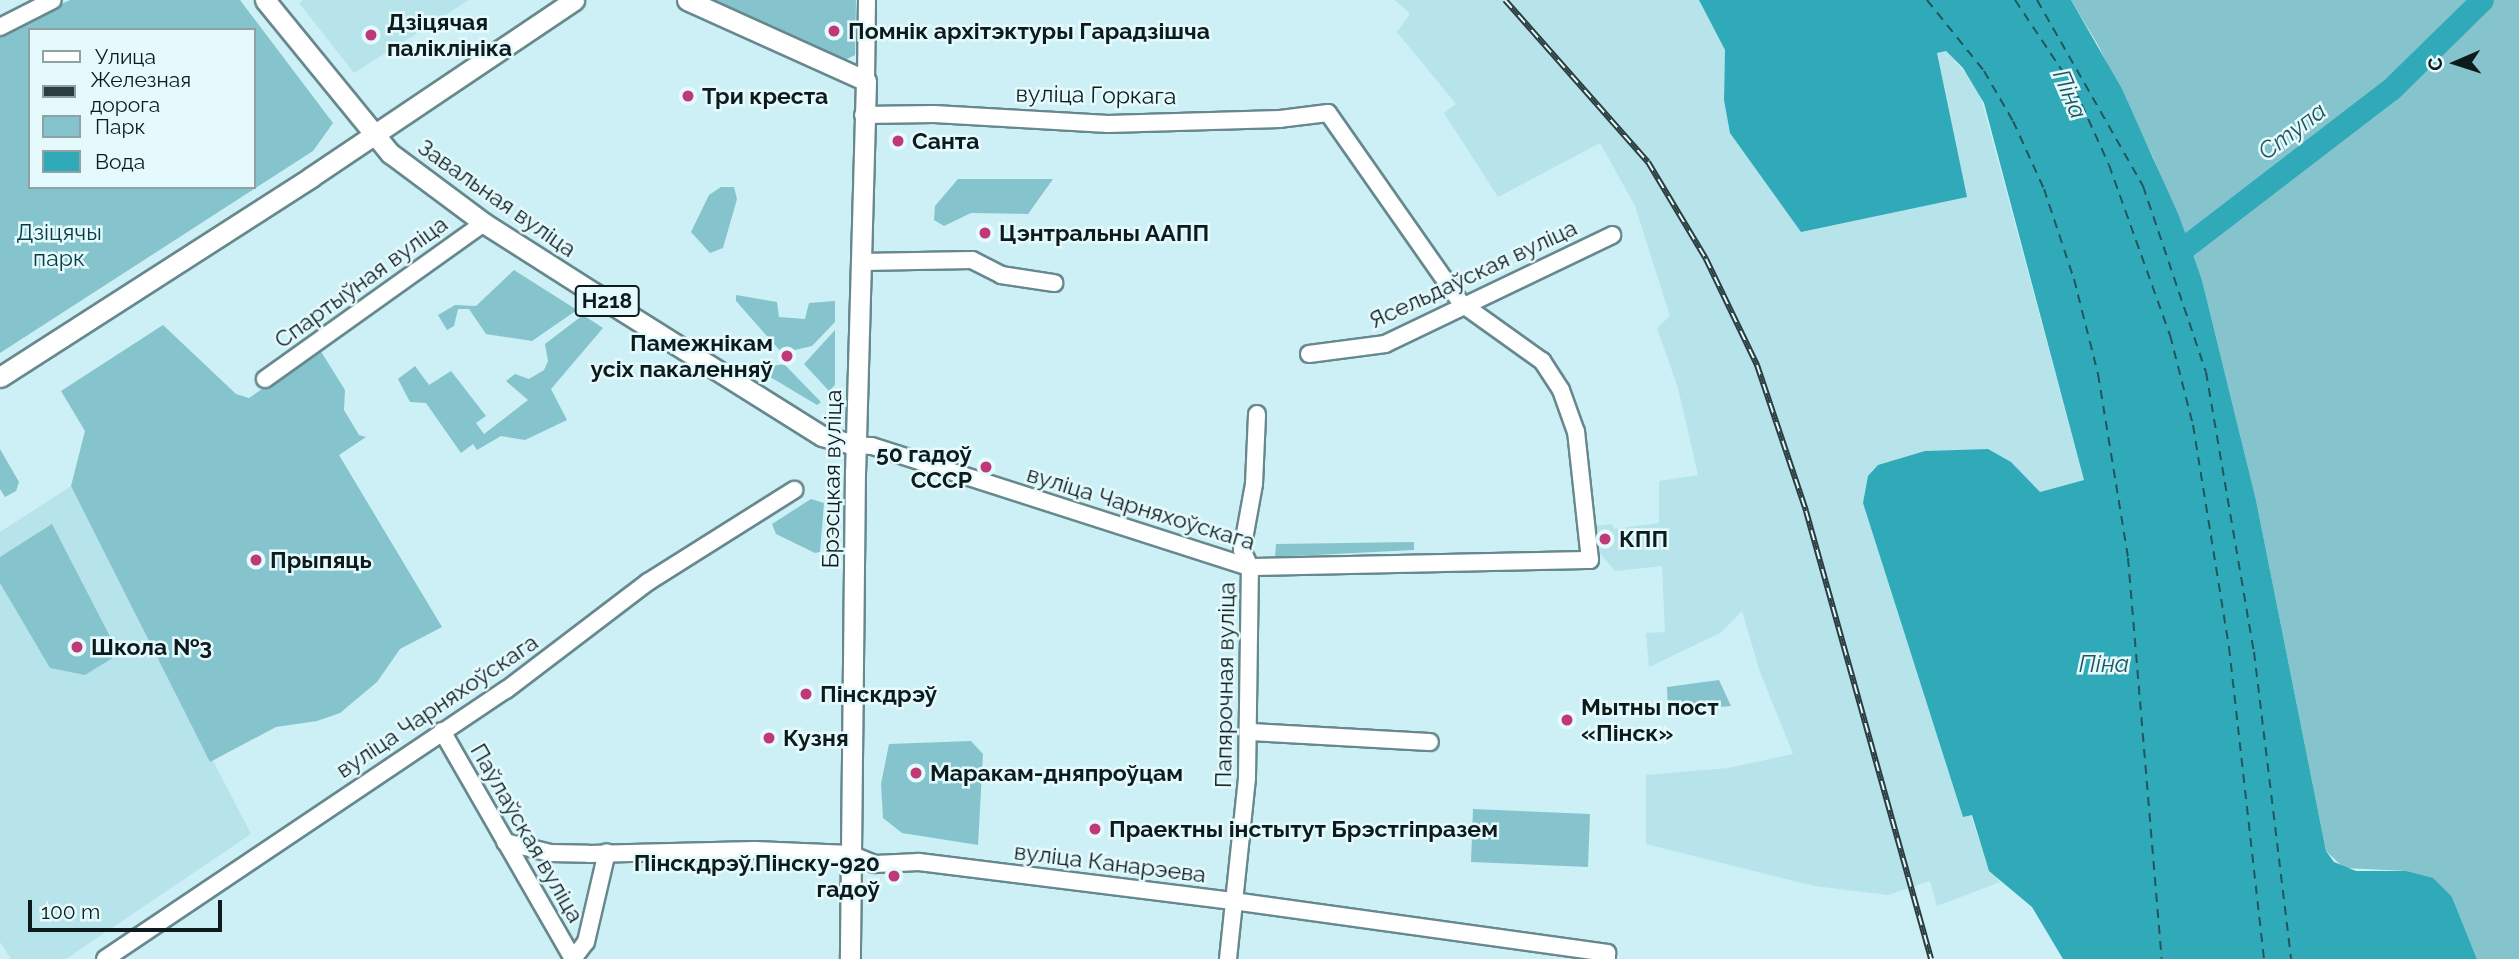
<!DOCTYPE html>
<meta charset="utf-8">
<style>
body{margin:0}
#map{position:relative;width:2519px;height:959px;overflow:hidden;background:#ccf0f5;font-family:Raleway,sans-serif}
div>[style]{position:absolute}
.built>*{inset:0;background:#b6e4ea}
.green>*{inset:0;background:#85c4cd}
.water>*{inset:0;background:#30aab8}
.river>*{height:23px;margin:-11.5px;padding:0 11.5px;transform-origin:11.5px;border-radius:11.5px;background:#30aab8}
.ferry>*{height:2px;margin-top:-1px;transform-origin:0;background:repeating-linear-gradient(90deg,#23555b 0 9px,transparent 0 16px)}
.roads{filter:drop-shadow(2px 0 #67898e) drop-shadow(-2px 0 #67898e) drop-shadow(0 2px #67898e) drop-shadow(0 -2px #67898e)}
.minor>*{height:16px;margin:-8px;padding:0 8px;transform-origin:8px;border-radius:8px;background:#fff}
.major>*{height:19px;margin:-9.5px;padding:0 9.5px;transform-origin:9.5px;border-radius:9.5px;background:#fff}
.rail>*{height:6px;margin-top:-3px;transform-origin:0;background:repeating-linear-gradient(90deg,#e5fafd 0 10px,#2c3d3f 0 20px);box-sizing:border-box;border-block:2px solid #2c3d3f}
.dots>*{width:19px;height:19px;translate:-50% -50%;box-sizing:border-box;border:4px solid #e5fafd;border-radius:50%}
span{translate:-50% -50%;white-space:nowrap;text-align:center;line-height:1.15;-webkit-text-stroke:5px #e5fafd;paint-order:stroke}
.shield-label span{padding:2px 5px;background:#e5fafd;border:2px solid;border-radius:5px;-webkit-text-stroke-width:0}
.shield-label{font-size:21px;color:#0e1b1d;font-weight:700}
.poi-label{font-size:23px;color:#0e1b1d;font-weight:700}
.left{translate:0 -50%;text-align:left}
.right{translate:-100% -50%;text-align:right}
.street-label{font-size:23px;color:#0e1b1d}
.park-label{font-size:23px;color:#053d43}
.water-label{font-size:24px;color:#23555b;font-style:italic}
.legend{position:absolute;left:28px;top:28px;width:228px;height:161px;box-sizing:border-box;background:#e5fafd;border:2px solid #8fa1a3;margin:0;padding:9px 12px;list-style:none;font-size:21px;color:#0e1b1d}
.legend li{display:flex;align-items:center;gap:14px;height:35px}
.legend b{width:35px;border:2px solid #8fa1a3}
.north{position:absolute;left:2421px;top:28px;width:70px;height:70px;-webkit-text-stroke:5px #e5fafd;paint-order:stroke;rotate:267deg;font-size:19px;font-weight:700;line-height:28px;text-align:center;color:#0e1b1d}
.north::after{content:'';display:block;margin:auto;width:24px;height:32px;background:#0e1b1d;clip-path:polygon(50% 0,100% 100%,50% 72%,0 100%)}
.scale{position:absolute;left:28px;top:900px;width:194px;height:32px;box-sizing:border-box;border:4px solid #0e1b1d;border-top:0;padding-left:9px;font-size:21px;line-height:24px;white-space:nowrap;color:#0e1b1d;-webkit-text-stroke:5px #e5fafd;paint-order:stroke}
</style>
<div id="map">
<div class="built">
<div style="clip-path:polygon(303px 0,469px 0,354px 73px,299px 3px)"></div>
<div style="clip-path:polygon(1395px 0,1699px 0,1725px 50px,1724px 100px,1946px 51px,1978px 87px,2084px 480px,2040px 492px,1988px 449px,1925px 451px,1863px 503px,1963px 817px,1971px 815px,1987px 865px,2000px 882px,1937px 906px,1930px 881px,1888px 895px,1814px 886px,1646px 844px,1646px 775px,1728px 768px,1793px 754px,1760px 672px,1742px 611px,1720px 633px,1649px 667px,1646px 633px,1665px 632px,1662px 566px,1615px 571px,1598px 551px,1595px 526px,1612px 524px,1614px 529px,1659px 523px,1659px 481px,1698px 475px,1678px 388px,1657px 328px,1670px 316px,1635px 206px,1600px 143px,1498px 197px,1444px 113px,1456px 104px,1397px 32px,1410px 14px)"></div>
<div style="clip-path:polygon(71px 486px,251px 834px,66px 959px,11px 959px,0 942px,0 532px)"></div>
</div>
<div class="green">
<div style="clip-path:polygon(evenodd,70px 0,240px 0,333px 123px,313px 151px,0 353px,0 33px,70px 0,30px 30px,254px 30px,254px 187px,30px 187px,30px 30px)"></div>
<div style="clip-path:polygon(712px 0,856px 0,855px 55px,845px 60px)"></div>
<div style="clip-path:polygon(2071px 0,2519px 0,2519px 959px,2477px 959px,2452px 897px,2406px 871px,2344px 868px,2326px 851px,2256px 500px,2202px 280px,2153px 157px,2098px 45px)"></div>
<div style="clip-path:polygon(958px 179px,1053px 179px,1028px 214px,971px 213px,944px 226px,934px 220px,935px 206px)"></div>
<div style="clip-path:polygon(721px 187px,734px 187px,737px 199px,723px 248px,710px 253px,691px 232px,709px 195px)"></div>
<div style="clip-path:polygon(514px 270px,577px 310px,532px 341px,486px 334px,469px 309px,458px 309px,454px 326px,447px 330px,438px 315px,455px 305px,476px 306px)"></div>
<div style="clip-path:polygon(736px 295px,777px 302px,779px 317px,805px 319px,809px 303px,835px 301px,835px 322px,812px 346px,782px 353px,736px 301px)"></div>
<div style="clip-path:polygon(583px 315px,603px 328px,551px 389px,567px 420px,525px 440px,501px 436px,477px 450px,473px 444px,461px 453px,426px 403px,410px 402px,398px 379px,415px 366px,429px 385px,451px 371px,486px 416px,476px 423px,484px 434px,528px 400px,506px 381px,515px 374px,529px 379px,544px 370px,548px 361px,545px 344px)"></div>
<div style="clip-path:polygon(163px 325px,236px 394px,249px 398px,320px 350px,345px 390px,344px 410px,359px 435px,366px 437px,339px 455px,442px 627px,400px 649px,377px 682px,340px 713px,317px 721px,276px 727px,210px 762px,71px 486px,85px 431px,61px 391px)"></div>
<div style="clip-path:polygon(835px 330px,835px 385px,829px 391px,804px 364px)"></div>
<div style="clip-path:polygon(784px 364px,821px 402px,817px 405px,757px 369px)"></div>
<div style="clip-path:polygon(0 449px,19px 482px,16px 491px,5px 497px,0 489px)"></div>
<div style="clip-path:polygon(811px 499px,824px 503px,820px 552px,815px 553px,776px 534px,772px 524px)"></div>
<div style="clip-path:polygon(52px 524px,119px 654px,85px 675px,50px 668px,0 583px,0 557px)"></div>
<div style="clip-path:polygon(1414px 542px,1414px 550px,1275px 557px,1276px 544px)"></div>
<div style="clip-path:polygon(1719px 680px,1731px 706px,1668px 712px,1667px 687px)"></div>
<div style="clip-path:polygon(971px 741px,983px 754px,978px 845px,902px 833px,883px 818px,881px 784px,889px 744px)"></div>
<div style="clip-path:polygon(1473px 809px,1590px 814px,1588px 867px,1471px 862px)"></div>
</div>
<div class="water">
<div style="clip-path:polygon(1699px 0,2071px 0,2122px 89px,2179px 216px,2202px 280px,2256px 500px,2326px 851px,2334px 862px,2356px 871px,2406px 871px,2433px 878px,2452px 897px,2477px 959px,2063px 959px,2032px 907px,1989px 871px,1972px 815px,1963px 817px,1863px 503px,1868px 476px,1878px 465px,1925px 451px,1988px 449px,2011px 462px,2040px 492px,2084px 480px,1984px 103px,1963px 68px,1946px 51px,1937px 53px,1967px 197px,1801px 232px,1730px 133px,1724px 100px,1725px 50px)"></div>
</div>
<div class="river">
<div style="left:2164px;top:263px;width:286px;rotate:-37.5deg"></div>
<div style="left:2391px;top:89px;width:127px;rotate:-44.4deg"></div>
</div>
<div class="ferry">
<div style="left:1927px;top:0;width:91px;rotate:51.2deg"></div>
<div style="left:1984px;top:71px;width:58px;rotate:59.9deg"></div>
<div style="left:2013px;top:121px;width:75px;rotate:65.5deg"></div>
<div style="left:2044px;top:189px;width:95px;rotate:71.6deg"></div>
<div style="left:2074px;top:279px;width:98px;rotate:75.8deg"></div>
<div style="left:2098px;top:374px;width:186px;rotate:80.7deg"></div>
<div style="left:2128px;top:558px;width:402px;rotate:85.2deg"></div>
<div style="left:2015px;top:0;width:108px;rotate:56.3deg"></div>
<div style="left:2075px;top:90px;width:82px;rotate:65.6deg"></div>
<div style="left:2109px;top:165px;width:181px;rotate:70.3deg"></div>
<div style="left:2170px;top:335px;width:93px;rotate:75.7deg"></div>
<div style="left:2193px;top:425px;width:225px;rotate:80.8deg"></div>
<div style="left:2229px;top:647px;width:314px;rotate:83.6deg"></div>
<div style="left:2037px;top:0;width:214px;rotate:60.3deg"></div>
<div style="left:2143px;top:186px;width:196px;rotate:71.3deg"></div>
<div style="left:2206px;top:372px;width:284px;rotate:80.3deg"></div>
<div style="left:2254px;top:652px;width:309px;rotate:83.1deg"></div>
</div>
<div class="roads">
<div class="minor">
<div style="left:0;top:27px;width:59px;rotate:-27deg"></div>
<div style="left:866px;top:81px;width:81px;rotate:-89.3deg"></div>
<div style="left:861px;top:262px;width:111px;rotate:-1deg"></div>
<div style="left:972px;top:260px;width:33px;rotate:27deg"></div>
<div style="left:1001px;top:275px;width:54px;rotate:8.6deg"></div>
<div style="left:1309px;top:354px;width:77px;rotate:-7.5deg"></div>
<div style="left:1385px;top:344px;width:252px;rotate:-25.6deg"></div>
<div style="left:265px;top:379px;width:269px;rotate:-35.5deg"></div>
<div style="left:856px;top:445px;width:16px;rotate:4deg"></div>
<div style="left:872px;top:446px;width:397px;rotate:17.8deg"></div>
<div style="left:1250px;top:567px;width:340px;rotate:-1.2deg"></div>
<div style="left:1590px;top:560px;width:129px;rotate:-96.2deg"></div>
<div style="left:1576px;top:432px;width:45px;rotate:-109.7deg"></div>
<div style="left:1561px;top:390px;width:35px;rotate:-123deg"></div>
<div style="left:1542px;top:361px;width:100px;rotate:-144.4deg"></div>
<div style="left:1461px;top:303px;width:232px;rotate:-125deg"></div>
<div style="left:1328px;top:113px;width:48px;rotate:172.9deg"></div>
<div style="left:1280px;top:119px;width:172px;rotate:178.3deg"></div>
<div style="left:1108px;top:124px;width:174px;rotate:-176.7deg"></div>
<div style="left:934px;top:114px;width:71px;rotate:179.2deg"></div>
<div style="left:442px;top:731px;width:263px;rotate:60.1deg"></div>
<div style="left:1250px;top:732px;width:180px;rotate:3.2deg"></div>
<div style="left:505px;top:842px;width:46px;rotate:13.7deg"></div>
<div style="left:550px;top:853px;width:39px;rotate:1deg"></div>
<div style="left:589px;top:854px;width:166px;rotate:-1.4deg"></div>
<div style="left:755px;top:850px;width:95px;rotate:2.4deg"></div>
<div style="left:850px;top:854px;width:27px;rotate:22deg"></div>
<div style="left:875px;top:864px;width:44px;rotate:-2.6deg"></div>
<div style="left:919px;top:862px;width:316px;rotate:7.1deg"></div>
<div style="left:1233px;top:901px;width:378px;rotate:7.9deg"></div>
<div style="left:1607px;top:953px;width:6px;rotate:90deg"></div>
<div style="left:105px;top:959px;width:483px;rotate:-33.9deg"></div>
<div style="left:506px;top:690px;width:178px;rotate:-37.3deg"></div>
<div style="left:648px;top:582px;width:173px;rotate:-32.2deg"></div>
<div style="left:573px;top:959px;width:21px;rotate:-53deg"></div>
<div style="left:586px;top:942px;width:92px;rotate:-76.9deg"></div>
<div style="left:1228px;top:959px;width:182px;rotate:-84deg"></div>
<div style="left:1247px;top:778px;width:211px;rotate:-89.2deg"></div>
<div style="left:1250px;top:567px;width:19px;rotate:-115deg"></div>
<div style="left:1242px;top:550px;width:67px;rotate:-79.7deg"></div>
<div style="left:1254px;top:484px;width:70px;rotate:-87.5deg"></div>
</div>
<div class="major">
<div style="left:265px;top:0;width:198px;rotate:50.8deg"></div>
<div style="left:390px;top:153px;width:117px;rotate:36.7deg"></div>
<div style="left:484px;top:223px;width:130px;rotate:32.5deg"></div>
<div style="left:594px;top:293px;width:269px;rotate:32.1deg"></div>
<div style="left:822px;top:436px;width:35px;rotate:15deg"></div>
<div style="left:687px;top:0;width:196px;rotate:24.3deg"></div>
<div style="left:866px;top:81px;width:390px;rotate:91.6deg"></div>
<div style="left:855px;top:471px;width:488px;rotate:90.6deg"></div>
<div style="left:0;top:377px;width:370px;rotate:-32.7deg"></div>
<div style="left:311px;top:177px;width:317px;rotate:-33.9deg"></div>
</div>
</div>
<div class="rail">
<div style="left:1505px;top:0;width:216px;rotate:48.6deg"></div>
<div style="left:1648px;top:162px;width:113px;rotate:59.1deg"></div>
<div style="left:1706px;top:259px;width:118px;rotate:64.3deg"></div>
<div style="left:1757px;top:365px;width:154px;rotate:71.4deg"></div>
<div style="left:1806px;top:511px;width:465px;rotate:74.4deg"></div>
</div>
<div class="dots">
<div style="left:834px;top:31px;background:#c03877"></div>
<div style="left:371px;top:35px;background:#c03877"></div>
<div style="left:688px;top:96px;background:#c03877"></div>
<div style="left:898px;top:141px;background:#c03877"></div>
<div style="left:985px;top:233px;background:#c03877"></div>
<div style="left:787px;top:356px;background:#c03877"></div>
<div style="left:986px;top:467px;background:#c03877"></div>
<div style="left:1605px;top:539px;background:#c03877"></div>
<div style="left:256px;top:560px;background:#c03877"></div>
<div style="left:77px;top:647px;background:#c03877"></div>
<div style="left:806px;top:694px;background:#c03877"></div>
<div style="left:1567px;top:720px;background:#c03877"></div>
<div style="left:769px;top:738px;background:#c03877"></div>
<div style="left:916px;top:773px;background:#c03877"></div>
<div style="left:1095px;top:829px;background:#c03877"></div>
<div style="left:894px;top:876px;background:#c03877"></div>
</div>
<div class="shield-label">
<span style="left:607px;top:301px">Н218</span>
</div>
<div class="poi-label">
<span class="left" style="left:387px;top:35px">Дзіцячая<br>паліклініка</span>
<span class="left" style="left:848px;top:31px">Помнік архітэктуры Гарадзішча</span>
<span class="left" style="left:702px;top:96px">Три креста</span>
<span class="left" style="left:912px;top:141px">Санта</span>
<span class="left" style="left:999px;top:233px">Цэнтральны ААПП</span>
<span class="right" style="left:773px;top:356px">Памежнікам<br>усіх пакаленняў</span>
<span class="right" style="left:972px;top:467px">50 гадоў<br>СССР</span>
<span class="left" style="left:1619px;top:539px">КПП</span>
<span class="left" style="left:270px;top:560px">Прыпяць</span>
<span class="left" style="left:91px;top:647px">Школа №3</span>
<span class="left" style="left:820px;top:694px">Пінскдрэў</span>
<span class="left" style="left:1581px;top:720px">Мытны пост<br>«Пінск»</span>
<span class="left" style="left:783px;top:738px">Кузня</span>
<span class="left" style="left:930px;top:773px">Маракам-дняпроўцам</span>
<span class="left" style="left:1109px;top:829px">Праектны інстытут Брэстгіпразем</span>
<span class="right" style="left:880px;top:876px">Пінскдрэў.Пінску-920<br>гадоў</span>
</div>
<div class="street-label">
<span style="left:1096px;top:95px;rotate:1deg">вуліца Горкага</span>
<span style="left:497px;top:198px;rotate:35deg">Завальная вуліца</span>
<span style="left:1473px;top:274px;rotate:-25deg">Ясельдаўская вуліца</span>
<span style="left:361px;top:282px;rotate:-36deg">Спартыўная вуліца</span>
<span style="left:832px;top:479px;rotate:-89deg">Брэсцкая вуліца</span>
<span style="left:1141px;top:508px;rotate:17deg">вуліца Чарняхоўскага</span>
<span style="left:1225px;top:685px;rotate:-89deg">Папярочная вуліца</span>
<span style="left:437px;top:706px;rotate:-34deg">вуліца Чарняхоўскага</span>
<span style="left:527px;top:833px;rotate:60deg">Паўлаўская вуліца</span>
<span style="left:1110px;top:863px;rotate:7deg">вуліца Канарэева</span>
</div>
<div class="park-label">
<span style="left:59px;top:245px">Дзіцячы<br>парк</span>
</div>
<div class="water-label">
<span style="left:2070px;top:94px;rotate:67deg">Піна</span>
<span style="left:2292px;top:131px;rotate:-37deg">Ступа</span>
<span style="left:2104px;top:664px">Піна</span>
</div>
<ul class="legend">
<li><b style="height:9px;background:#fff"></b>Улица</li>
<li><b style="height:9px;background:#2c3d3f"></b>Железная дорога</li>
<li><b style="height:19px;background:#85c4cd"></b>Парк</li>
<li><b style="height:19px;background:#30aab8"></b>Вода</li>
</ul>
<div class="north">С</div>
<div class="scale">100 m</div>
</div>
